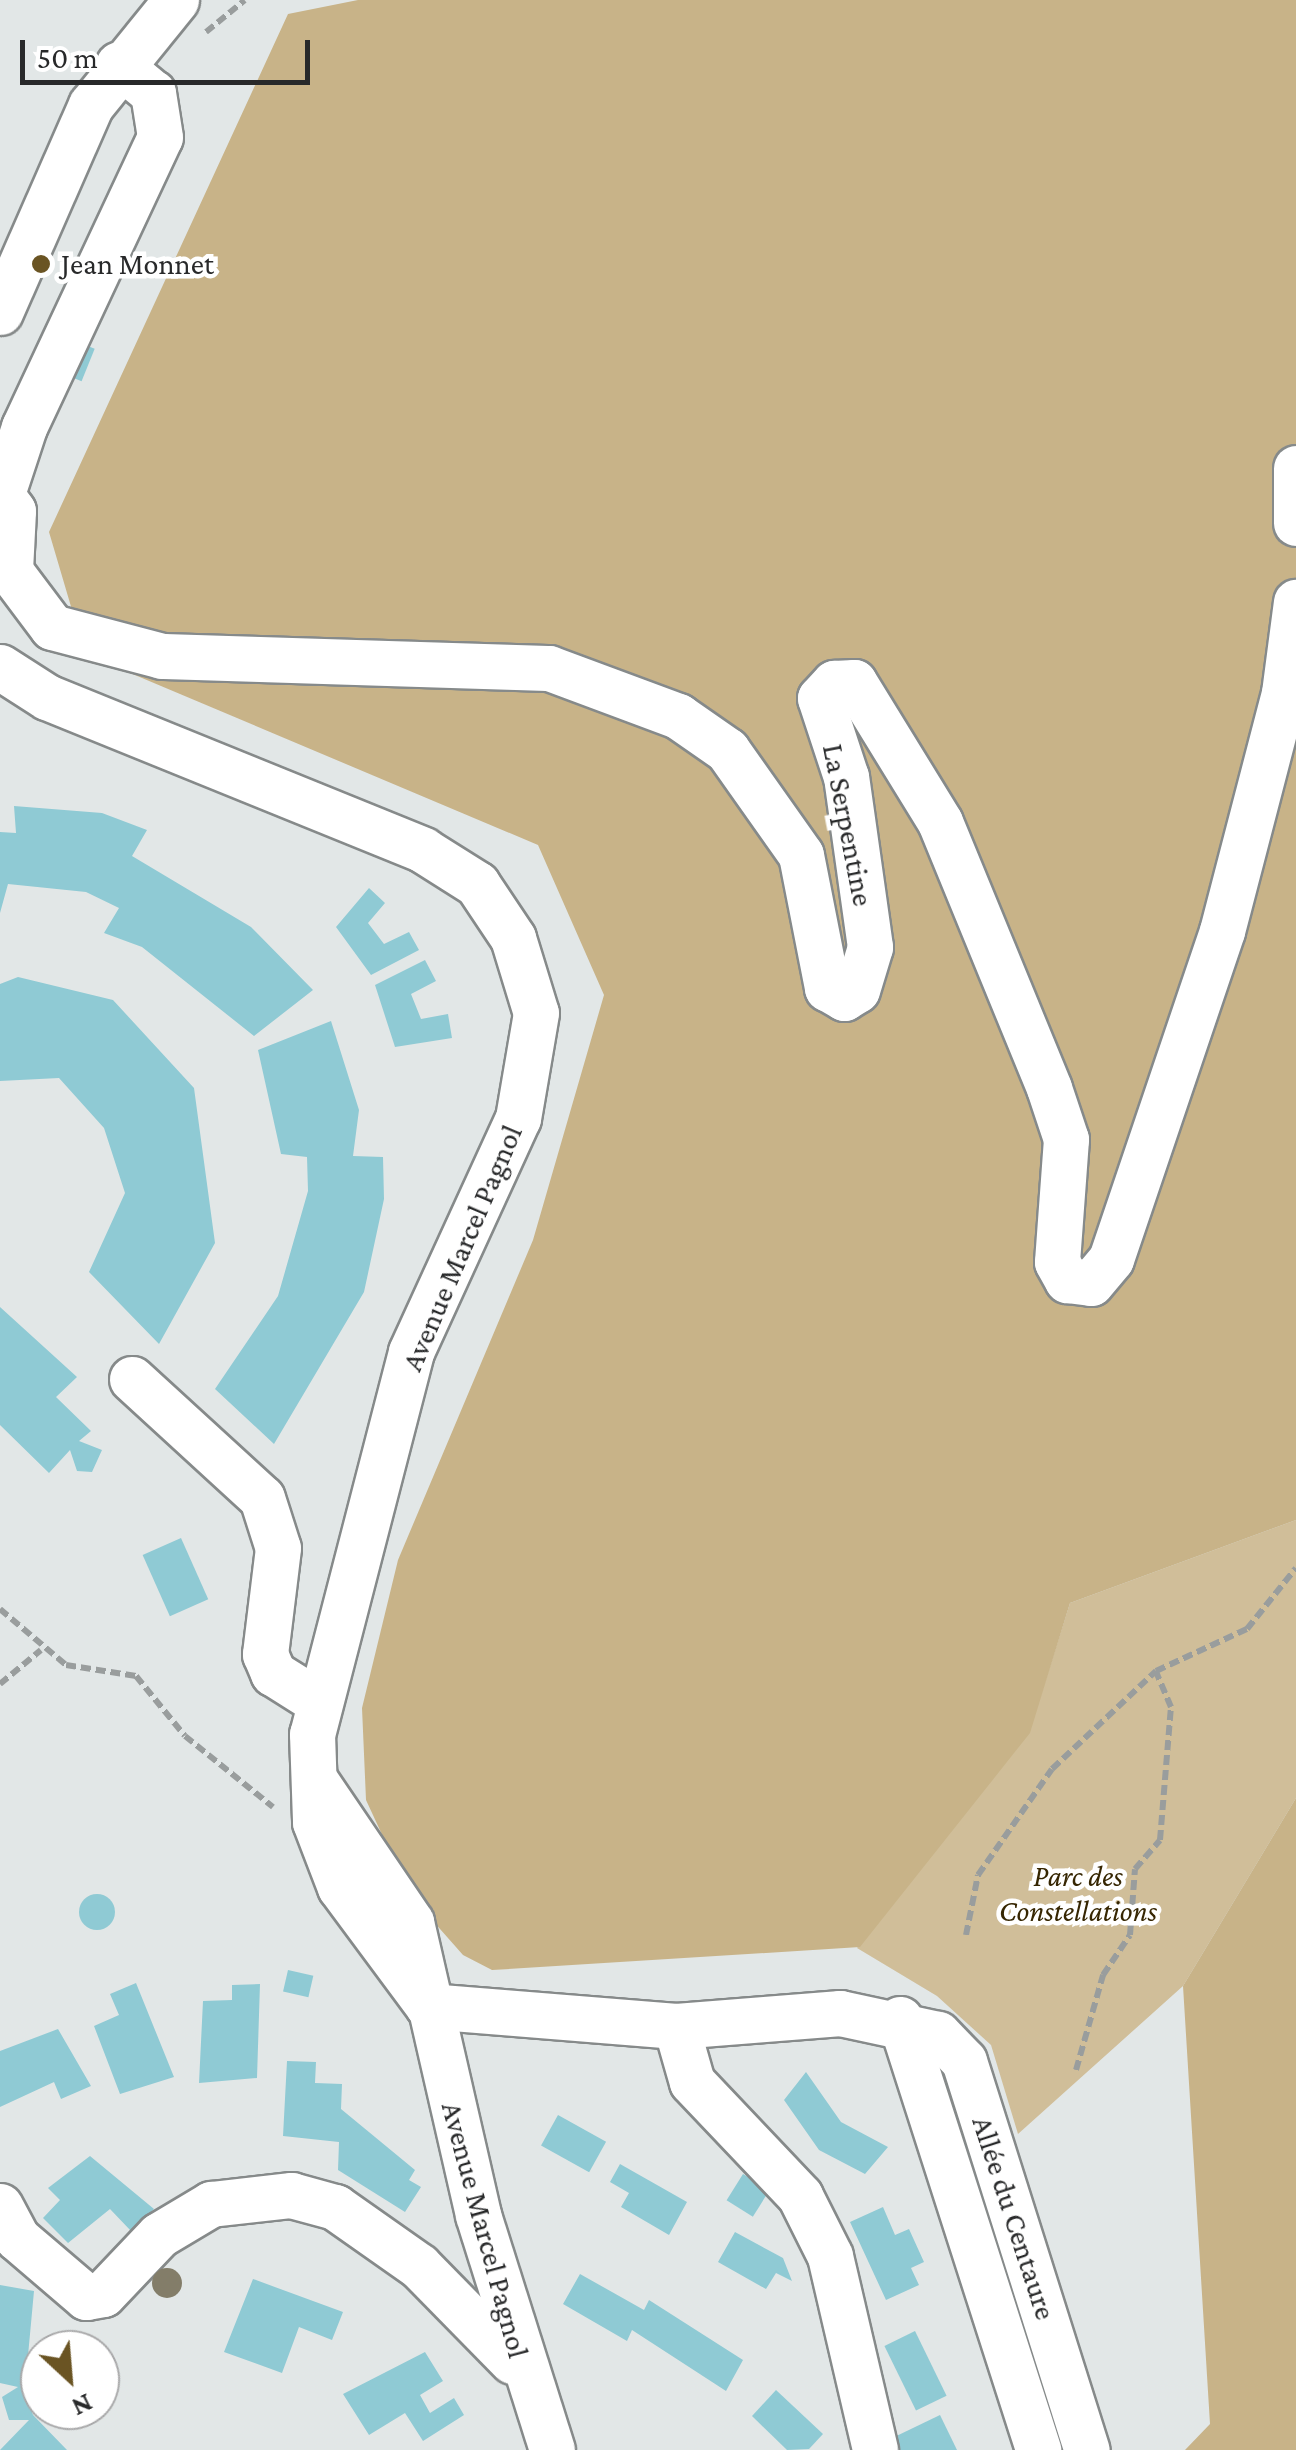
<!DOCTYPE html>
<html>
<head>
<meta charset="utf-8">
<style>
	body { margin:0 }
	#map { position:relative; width:1296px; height:2450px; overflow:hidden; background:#e2e7e7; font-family:"Crimson Pro",serif }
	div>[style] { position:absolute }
	.green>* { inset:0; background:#d0be99 }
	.forest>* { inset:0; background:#c8b388 }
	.building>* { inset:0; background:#8fcad4; transform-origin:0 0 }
	.round { border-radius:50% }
	.path>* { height:6px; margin-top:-3px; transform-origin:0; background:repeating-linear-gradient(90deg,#999d9d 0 10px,transparent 0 15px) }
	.roads { filter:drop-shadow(2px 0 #868a8a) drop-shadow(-2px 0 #868a8a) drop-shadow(0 2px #868a8a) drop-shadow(0 -2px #868a8a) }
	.minor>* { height:45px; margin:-22.5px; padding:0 22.5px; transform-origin:22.5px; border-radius:22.5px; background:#fff }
	.trees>* { width:30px; height:30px; margin:-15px; border-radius:50%; background:#837d69 }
	.dots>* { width:28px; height:28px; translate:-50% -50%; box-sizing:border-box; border:5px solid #fff; border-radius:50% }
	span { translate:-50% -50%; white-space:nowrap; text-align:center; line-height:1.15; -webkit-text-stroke:9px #fff; paint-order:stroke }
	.poi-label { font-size:30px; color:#28292a }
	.left { translate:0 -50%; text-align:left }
	.street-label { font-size:30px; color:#28292a }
	.park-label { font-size:30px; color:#362602; font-style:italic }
	.north { position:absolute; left:20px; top:2330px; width:100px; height:100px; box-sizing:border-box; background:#fff; border:2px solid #a9a9aa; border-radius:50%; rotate:154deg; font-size:28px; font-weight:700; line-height:40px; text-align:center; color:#28292a }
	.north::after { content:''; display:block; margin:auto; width:35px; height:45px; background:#6a5423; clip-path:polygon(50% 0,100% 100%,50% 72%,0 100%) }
	.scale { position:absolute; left:20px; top:40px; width:290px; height:45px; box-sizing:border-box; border:5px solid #28292a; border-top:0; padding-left:12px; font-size:30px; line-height:35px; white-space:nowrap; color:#28292a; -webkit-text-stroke:8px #fff; paint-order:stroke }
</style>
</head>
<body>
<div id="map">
	<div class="green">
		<div style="clip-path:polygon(1296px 1520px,1296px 1798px,1183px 1986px,1018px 2134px,991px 2045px,937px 1996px,857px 1948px,1029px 1733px,1070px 1603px)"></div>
	</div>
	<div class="forest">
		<div style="clip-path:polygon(358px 0,1296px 0,1296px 1520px,1070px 1603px,1030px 1733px,860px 1947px,492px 1970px,463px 1955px,410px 1895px,366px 1800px,362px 1708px,398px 1560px,533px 1240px,604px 995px,538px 845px,85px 654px,49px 532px,288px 14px)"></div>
		<div style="clip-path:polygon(1296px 1798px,1296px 2450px,1185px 2450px,1210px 2424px,1183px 1986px)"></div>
	</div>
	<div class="building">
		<div style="left:78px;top:342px;width:18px;height:35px;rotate:22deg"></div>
		<div style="clip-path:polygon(14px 806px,102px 813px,147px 830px,132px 856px,251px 927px,313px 990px,254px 1036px,142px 947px,104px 933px,119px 908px,86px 892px,8px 884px,0 913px,0 832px,16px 833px)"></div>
		<div style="clip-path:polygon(369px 888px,385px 903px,368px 923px,384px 944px,409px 932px,419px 950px,371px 975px,336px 927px)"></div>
		<div style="clip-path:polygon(425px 960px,436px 981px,411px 994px,421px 1019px,448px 1014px,452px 1038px,395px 1047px,375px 985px)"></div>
		<div style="clip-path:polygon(18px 977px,113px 1000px,194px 1088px,215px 1243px,159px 1344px,89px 1272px,125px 1193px,104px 1128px,59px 1078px,0 1081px,0 984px)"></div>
		<div style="clip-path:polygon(331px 1021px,359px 1110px,353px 1156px,383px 1157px,384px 1199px,364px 1292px,274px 1444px,215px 1389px,278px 1296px,308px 1191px,307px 1157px,281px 1154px,258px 1050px)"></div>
		<div style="clip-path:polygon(0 1307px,77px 1377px,56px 1397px,91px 1431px,79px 1441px,102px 1450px,92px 1472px,77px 1471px,70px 1450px,49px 1473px,0 1425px)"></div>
		<div style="left:181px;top:1538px;width:67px;height:42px;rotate:66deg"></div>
		<div class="round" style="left:79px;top:1894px;width:36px;height:36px"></div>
		<div style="left:288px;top:1970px;width:26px;height:22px;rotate:13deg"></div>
		<div style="clip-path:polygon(136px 1983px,174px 2077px,120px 2094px,94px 2026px,119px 2015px,110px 1994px)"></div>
		<div style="clip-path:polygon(260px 1984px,257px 2078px,199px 2083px,203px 2001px,232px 2000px,232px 1985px)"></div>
		<div style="clip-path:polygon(58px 2029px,91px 2086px,61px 2099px,54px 2082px,0 2107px,0 2051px)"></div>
		<div style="clip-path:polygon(287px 2061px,316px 2062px,315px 2083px,342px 2084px,341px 2109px,415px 2170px,409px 2180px,421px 2187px,405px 2212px,338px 2170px,339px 2142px,283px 2136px)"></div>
		<div style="clip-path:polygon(806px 2072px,841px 2122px,888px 2147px,865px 2174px,819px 2150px,784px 2100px)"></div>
		<div style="left:558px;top:2115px;width:55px;height:35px;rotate:29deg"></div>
		<div style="clip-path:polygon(90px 2156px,154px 2209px,131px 2231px,110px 2209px,68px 2243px,43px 2218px,60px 2200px,48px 2188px)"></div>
		<div style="clip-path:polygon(620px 2164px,687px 2202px,669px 2235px,621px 2207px,629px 2193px,610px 2182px)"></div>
		<div style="left:743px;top:2174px;width:31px;height:31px;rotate:32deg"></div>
		<div style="clip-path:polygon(883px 2207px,895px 2235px,909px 2229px,924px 2262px,911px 2268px,919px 2285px,886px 2300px,850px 2222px)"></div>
		<div style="clip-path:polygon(735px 2232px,783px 2258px,792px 2281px,776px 2273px,766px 2289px,718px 2262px)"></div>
		<div style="clip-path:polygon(580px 2274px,644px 2310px,649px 2300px,743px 2360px,726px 2391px,632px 2330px,627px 2341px,563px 2304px)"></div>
		<div style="clip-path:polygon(253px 2279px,343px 2312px,332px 2340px,299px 2327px,282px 2373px,224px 2352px)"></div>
		<div style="clip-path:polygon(0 2285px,34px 2291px,25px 2388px,33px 2415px,67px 2450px,0 2450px,29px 2420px,9px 2420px,2px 2397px,18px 2387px,0 2383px)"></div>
		<div style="left:915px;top:2331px;width:72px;height:34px;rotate:64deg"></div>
		<div style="clip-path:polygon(425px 2352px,443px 2381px,420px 2395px,430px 2413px,454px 2398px,464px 2415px,423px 2441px,405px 2413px,369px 2435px,343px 2394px)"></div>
		<div style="clip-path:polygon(776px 2390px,823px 2434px,809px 2449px,787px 2450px,752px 2416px)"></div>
		<div style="clip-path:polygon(940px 2415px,957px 2450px,889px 2450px,886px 2441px)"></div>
	</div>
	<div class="path">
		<div style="left:206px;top:32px;width:50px;rotate:-39.4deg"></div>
		<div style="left:0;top:1609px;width:87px;rotate:40.3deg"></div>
		<div style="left:66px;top:1665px;width:71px;rotate:8.9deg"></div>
		<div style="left:136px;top:1676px;width:77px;rotate:50.8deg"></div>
		<div style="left:185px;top:1736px;width:113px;rotate:38.9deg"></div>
		<div style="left:0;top:1684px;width:53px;rotate:-39.7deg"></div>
		<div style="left:966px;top:1935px;width:61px;rotate:-78.7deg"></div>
		<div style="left:978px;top:1875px;width:129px;rotate:-55.1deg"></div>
		<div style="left:1052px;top:1769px;width:143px;rotate:-43.3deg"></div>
		<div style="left:1156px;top:1671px;width:100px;rotate:-24.8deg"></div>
		<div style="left:1247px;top:1629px;width:78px;rotate:-51.2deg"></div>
		<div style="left:1076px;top:2070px;width:99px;rotate:-74.1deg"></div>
		<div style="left:1103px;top:1975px;width:48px;rotate:-56deg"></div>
		<div style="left:1130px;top:1935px;width:66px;rotate:-85.7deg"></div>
		<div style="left:1135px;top:1869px;width:38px;rotate:-49deg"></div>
		<div style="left:1160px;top:1840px;width:133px;rotate:-85.3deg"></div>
		<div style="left:1171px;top:1707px;width:39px;rotate:-113deg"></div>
	</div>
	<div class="roads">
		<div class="minor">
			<div style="left:0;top:312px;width:226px;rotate:-66.3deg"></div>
			<div style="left:91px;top:105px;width:135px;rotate:-51deg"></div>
			<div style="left:1296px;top:468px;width:55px;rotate:90deg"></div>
			<div style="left:0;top:493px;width:22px;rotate:54deg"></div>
			<div style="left:13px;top:511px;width:60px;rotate:92.9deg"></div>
			<div style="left:10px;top:571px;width:70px;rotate:53.1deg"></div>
			<div style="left:52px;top:627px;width:114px;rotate:14.8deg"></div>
			<div style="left:162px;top:656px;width:387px;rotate:1.8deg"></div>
			<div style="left:549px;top:668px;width:138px;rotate:20.4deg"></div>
			<div style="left:678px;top:716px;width:60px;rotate:34.8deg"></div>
			<div style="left:727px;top:750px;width:128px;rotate:54.8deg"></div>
			<div style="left:801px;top:855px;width:136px;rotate:78.9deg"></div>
			<div style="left:827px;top:988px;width:20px;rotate:30deg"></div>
			<div style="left:844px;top:998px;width:15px;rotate:-32deg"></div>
			<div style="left:857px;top:990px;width:45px;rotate:-73.2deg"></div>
			<div style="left:870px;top:947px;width:172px;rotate:-98deg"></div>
			<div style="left:846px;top:777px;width:83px;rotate:-108.2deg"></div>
			<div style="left:820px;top:698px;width:21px;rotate:-47deg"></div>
			<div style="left:834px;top:683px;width:20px;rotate:-3deg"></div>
			<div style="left:854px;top:682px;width:164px;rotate:58.4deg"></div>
			<div style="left:940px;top:822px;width:287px;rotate:67.7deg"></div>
			<div style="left:1049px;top:1088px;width:54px;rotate:71.6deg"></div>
			<div style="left:1066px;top:1139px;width:123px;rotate:94.2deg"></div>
			<div style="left:1057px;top:1262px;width:21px;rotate:61deg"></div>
			<div style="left:1067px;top:1280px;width:24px;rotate:7deg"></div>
			<div style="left:1091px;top:1283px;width:31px;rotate:-50deg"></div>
			<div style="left:1111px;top:1259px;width:346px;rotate:-71.3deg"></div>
			<div style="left:1222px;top:931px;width:246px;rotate:-75.4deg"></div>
			<div style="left:1284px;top:693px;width:92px;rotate:-82.5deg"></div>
			<div style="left:2px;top:494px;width:71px;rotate:-71.8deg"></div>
			<div style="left:24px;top:427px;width:320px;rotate:-64.9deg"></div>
			<div style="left:160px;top:137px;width:45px;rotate:-99deg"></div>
			<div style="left:153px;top:93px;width:45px;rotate:-140.4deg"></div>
			<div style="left:0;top:667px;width:56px;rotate:32.6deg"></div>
			<div style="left:47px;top:697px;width:406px;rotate:22.1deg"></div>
			<div style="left:423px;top:850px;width:64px;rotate:32.2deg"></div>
			<div style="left:477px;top:884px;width:65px;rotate:56.3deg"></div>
			<div style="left:513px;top:938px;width:78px;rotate:73deg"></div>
			<div style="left:536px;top:1013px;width:107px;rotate:99.7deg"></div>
			<div style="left:518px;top:1118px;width:257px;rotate:114.6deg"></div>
			<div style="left:411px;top:1352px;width:395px;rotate:104.5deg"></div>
			<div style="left:312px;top:1734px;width:88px;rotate:88deg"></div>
			<div style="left:315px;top:1822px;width:70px;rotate:69deg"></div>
			<div style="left:340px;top:1887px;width:148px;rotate:53.5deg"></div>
			<div style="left:132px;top:1379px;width:176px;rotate:42.5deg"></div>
			<div style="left:262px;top:1498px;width:52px;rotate:72.3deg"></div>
			<div style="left:278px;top:1548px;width:107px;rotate:97deg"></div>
			<div style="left:265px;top:1654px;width:21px;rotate:67deg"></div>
			<div style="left:273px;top:1673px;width:51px;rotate:32.1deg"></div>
			<div style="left:317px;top:1783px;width:168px;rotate:55.9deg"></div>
			<div style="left:411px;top:1922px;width:301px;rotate:77.1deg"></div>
			<div style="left:478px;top:2215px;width:246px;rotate:72.5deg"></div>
			<div style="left:428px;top:2006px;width:249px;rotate:4.6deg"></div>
			<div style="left:676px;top:2026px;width:165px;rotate:-4.5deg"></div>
			<div style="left:840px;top:2013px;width:100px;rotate:12.1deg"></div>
			<div style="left:938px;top:2034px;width:37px;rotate:46deg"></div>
			<div style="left:964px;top:2061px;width:408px;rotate:72.5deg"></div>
			<div style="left:900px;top:2019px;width:453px;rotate:72.2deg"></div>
			<div style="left:676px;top:2026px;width:58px;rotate:74.1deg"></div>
			<div style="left:692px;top:2082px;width:157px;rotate:46.5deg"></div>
			<div style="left:800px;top:2196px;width:67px;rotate:63.4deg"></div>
			<div style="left:830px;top:2256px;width:199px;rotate:76.9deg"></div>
			<div style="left:0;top:2206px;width:36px;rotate:62deg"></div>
			<div style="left:17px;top:2238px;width:91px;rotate:40.5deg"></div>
			<div style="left:86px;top:2297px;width:17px;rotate:-10deg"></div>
			<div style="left:103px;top:2294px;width:81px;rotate:-46.5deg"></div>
			<div style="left:159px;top:2235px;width:61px;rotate:-30.8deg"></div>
			<div style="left:211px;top:2204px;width:81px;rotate:-6.4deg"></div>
			<div style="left:291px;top:2195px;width:46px;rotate:15.3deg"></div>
			<div style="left:335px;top:2207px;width:103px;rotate:35.1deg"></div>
			<div style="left:419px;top:2266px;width:133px;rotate:45.6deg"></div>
		</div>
	</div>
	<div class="trees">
		<div style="left:167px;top:2283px"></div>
	</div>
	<div class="dots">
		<div style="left:41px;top:264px;background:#6a5423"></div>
	</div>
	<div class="poi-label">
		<span class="left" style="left:61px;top:264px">Jean Monnet</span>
	</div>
	<div class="street-label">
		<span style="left:848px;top:825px;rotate:79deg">La Serpentine</span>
		<span style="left:462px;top:1248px;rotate:-67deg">Avenue Marcel Pagnol</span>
		<span style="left:1014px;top:2218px;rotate:72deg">Allée du Centaure</span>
		<span style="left:485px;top:2230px;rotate:75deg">Avenue Marcel Pagnol</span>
	</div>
	<div class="park-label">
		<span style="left:1078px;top:1893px">Parc des<br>Constellations</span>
	</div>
	<div class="north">N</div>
	<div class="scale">50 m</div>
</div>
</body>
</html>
